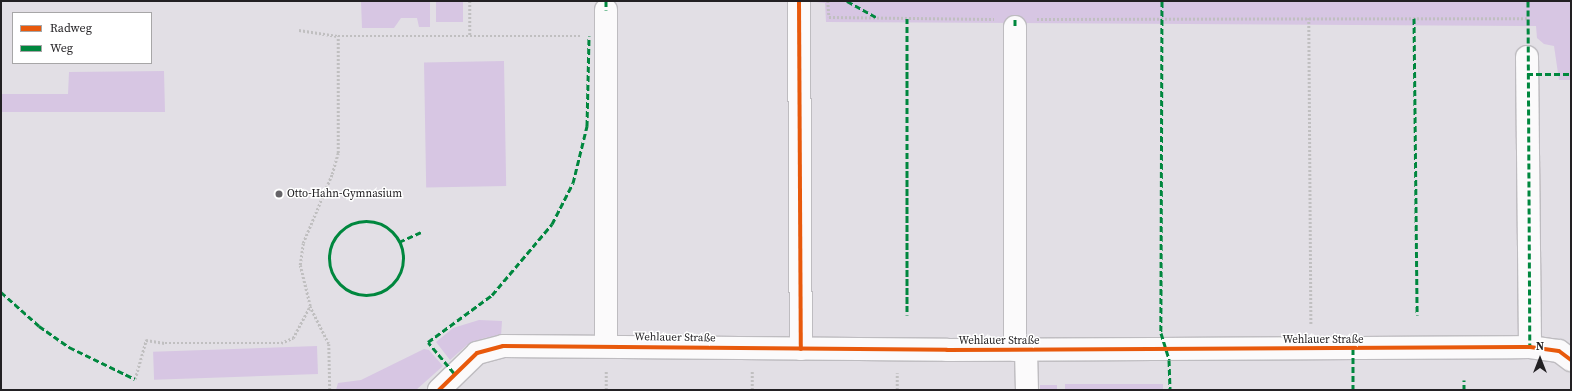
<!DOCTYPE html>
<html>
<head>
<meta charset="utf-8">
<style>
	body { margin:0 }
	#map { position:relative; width:1572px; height:391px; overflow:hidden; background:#e2dfe5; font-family:"Source Serif 4",serif }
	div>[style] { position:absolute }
	.green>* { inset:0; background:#d7c6e3; transform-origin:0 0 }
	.path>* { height:2.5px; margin-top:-1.25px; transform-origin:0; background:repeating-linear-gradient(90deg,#c0bfc0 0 2px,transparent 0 4px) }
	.roads { filter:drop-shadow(1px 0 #bebcc0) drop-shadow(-1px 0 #bebcc0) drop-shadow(0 1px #bebcc0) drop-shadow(0 -1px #bebcc0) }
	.minor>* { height:22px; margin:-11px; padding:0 11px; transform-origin:11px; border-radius:11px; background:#fbfafb }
	.quiet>* { height:3px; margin-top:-1.5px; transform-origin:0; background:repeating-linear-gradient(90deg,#00873e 0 6px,transparent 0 9px) }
	.quiet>.ring { margin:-1.5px; padding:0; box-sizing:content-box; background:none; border:3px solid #00873e; border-radius:50% }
	.cycleway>* { height:4px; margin:-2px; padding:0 2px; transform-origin:2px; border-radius:2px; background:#e8590c }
	.dots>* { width:11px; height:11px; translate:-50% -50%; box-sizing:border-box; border:2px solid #fff; border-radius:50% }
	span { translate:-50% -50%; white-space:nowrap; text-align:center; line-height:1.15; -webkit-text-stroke:3px #fff; paint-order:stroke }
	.poi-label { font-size:11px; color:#222023 }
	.left { translate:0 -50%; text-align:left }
	.street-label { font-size:11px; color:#222023 }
	.frame { position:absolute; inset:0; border:2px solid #222023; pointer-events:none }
	.legend { position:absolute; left:12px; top:12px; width:140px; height:52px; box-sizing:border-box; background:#fff; border:1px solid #a7a6a7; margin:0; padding:5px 7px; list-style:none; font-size:12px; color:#222023 }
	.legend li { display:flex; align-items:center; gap:8px; height:20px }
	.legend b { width:20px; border:1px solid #a7a6a7 }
	.north { position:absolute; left:1520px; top:339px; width:40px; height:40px; -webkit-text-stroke:3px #fff; paint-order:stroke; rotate:0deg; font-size:11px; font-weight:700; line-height:16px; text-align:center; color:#222023 }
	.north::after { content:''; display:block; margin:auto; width:14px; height:18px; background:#222023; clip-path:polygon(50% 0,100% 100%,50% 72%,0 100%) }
</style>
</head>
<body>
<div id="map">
	<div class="green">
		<div style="clip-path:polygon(361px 1px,430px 1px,430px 27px,419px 27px,417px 18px,401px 18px,394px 28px,362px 28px)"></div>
		<div style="left:436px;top:1px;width:27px;height:21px"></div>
		<div style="clip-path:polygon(807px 1px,1571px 1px,1571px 80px,1559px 80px,1554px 46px,1544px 44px,1537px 38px,1536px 26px,826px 22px,825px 3px)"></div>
		<div style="left:504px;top:61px;width:125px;height:80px;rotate:89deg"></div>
		<div style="clip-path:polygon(164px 71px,165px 112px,1px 112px,1px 94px,68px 94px,69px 72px)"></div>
		<div style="clip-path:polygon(479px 320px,502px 321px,501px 336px,484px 338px,467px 345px,450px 360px,436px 342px,453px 328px)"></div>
		<div style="left:317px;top:346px;width:28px;height:164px;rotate:88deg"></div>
		<div style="clip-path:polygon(424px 349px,429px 350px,443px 366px,416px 390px,336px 390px,338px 383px,361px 380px)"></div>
		<div style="left:1065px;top:384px;width:98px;height:6px"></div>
		<div style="left:1040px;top:385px;width:17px;height:5px"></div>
	</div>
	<div class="path">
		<div style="left:470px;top:1px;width:35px;rotate:90deg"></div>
		<div style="left:828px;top:1px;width:16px;rotate:86deg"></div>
		<div style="left:829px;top:17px;width:165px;rotate:0.7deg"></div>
		<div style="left:1309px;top:18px;width:306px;rotate:89.6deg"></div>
		<div style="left:1037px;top:19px;width:491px;rotate:-0.1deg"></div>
		<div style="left:299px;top:30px;width:39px;rotate:9deg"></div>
		<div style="left:338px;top:36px;width:244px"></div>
		<div style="left:310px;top:306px;width:42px;rotate:63.4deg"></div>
		<div style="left:329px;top:344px;width:46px;rotate:88.8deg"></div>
		<div style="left:135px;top:379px;width:41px;rotate:-74.2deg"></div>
		<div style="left:146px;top:340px;width:19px;rotate:9deg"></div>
		<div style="left:165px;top:343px;width:116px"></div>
		<div style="left:281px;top:343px;width:13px;rotate:-23deg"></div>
		<div style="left:293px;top:338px;width:36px;rotate:-62deg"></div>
		<div style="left:310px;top:306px;width:42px;rotate:-103.7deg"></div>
		<div style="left:300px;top:265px;width:22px;rotate:-82deg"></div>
		<div style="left:303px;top:243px;width:75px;rotate:-67.2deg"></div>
		<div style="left:332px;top:174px;width:22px;rotate:-74deg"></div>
		<div style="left:338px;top:153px;width:117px;rotate:-90deg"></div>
		<div style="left:606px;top:390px;width:20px;rotate:-90deg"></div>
		<div style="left:752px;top:390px;width:19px;rotate:-90deg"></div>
		<div style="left:897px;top:390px;width:17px;rotate:-90deg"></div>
	</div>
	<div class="roads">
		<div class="minor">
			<div style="left:799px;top:2px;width:347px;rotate:89.7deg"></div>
			<div style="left:1015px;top:27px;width:323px;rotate:90deg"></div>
			<div style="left:1527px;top:57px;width:290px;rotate:89.4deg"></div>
			<div style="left:606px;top:346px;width:336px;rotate:-90deg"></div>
			<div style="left:1026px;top:350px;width:40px;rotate:88.6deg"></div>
			<div style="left:439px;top:390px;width:53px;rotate:-44.2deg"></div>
			<div style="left:477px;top:353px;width:27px;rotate:-15deg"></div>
			<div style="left:503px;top:346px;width:444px;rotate:0.5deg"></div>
			<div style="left:947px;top:350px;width:583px;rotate:-0.29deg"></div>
			<div style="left:1530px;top:347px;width:29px;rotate:8deg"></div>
			<div style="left:1559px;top:351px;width:15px;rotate:37deg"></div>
		</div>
	</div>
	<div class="quiet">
		<div style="left:606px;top:1px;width:9px;rotate:90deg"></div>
		<div style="left:847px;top:1px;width:33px;rotate:29deg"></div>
		<div style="left:1162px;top:1px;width:332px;rotate:90.2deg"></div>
		<div style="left:1161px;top:333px;width:28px;rotate:73deg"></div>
		<div style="left:1169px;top:360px;width:30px;rotate:88deg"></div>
		<div style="left:1528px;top:1px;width:346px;rotate:89.7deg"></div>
		<div style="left:907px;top:18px;width:297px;rotate:90deg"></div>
		<div style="left:1414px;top:18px;width:297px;rotate:89.4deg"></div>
		<div style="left:1015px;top:19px;width:8px;rotate:90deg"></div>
		<div style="left:1527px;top:74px;width:44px"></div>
		<div class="ring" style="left:329px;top:221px;width:71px;height:71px"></div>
		<div style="left:399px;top:242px;width:24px;rotate:-24deg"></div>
		<div style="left:1px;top:292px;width:51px;rotate:41.8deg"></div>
		<div style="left:39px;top:326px;width:37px;rotate:35deg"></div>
		<div style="left:69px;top:347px;width:73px;rotate:25.9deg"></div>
		<div style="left:1353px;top:349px;width:41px;rotate:90deg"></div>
		<div style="left:454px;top:373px;width:40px;rotate:-130deg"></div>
		<div style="left:428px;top:342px;width:79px;rotate:-36.3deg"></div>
		<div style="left:492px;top:295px;width:93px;rotate:-49.8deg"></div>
		<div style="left:552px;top:224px;width:46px;rotate:-62.9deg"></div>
		<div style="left:573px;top:183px;width:59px;rotate:-76.2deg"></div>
		<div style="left:587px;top:126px;width:90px;rotate:-88.7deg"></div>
		<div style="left:1464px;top:390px;width:10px;rotate:-90deg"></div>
	</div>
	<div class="cycleway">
		<div style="left:799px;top:2px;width:347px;rotate:89.7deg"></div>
		<div style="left:439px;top:390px;width:53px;rotate:-44.2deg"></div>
		<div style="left:477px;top:353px;width:27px;rotate:-15deg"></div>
		<div style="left:503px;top:346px;width:444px;rotate:0.5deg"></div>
		<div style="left:947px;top:350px;width:583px;rotate:-0.29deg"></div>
		<div style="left:1530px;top:347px;width:29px;rotate:8deg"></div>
		<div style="left:1559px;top:351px;width:15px;rotate:37deg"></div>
	</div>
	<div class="dots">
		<div style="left:279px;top:194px;background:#656367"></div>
	</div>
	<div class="poi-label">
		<span class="left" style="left:287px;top:194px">Otto-Hahn-Gymnasium</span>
	</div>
	<div class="street-label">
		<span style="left:675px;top:338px;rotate:1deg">Wehlauer Straße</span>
		<span style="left:1323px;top:340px">Wehlauer Straße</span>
		<span style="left:999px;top:341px">Wehlauer Straße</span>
	</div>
	<div class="frame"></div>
	<ul class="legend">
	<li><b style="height:5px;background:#e8590c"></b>Radweg</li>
	<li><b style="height:5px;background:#00873e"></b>Weg</li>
	</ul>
	<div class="north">N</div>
</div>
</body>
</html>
